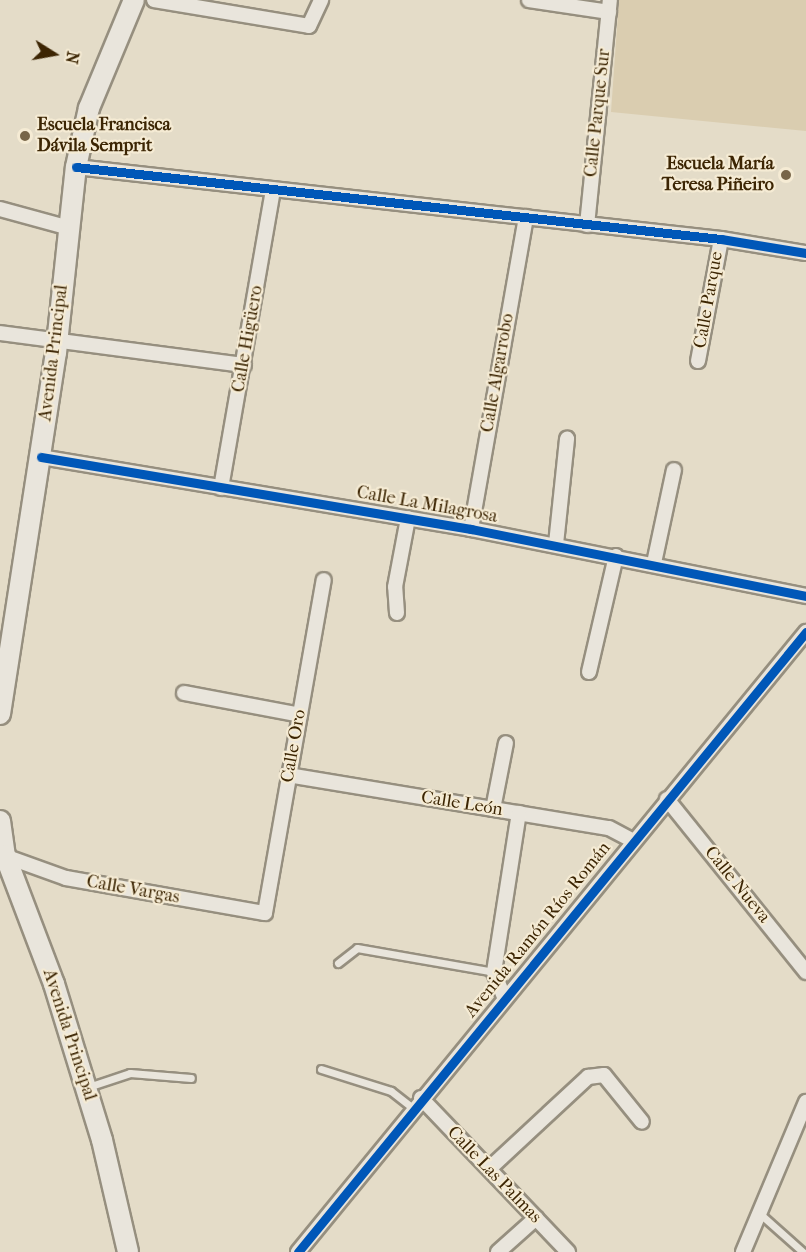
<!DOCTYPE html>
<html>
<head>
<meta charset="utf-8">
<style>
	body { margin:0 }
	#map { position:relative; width:806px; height:1252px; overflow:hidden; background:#e4dcc8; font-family:"IM FELL French Canon",serif }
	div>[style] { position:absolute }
	.green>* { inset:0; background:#dacdb0 }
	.roads { filter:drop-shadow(2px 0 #968f7f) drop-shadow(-2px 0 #968f7f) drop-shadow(0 2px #968f7f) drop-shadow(0 -2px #968f7f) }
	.lane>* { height:7px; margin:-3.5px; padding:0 3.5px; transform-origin:3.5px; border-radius:3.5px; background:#e9e5dc }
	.street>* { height:14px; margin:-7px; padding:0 7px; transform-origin:7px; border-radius:7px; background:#e9e5dc }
	.secondary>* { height:20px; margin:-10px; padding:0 10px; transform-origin:10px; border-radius:10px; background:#e9e5dc }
	.cycleway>* { height:9px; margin:-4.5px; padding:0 4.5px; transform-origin:4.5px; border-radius:4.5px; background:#0057b8 }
	.dots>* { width:16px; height:16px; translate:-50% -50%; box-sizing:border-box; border:3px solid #f5ebd4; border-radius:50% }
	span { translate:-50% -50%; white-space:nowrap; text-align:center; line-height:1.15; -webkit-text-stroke:4.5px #f5ebd4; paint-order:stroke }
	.street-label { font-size:18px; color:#3c2503 }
	.poi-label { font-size:18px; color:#3c2503; font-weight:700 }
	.left { translate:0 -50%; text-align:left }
	.right { translate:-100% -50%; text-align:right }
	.north { position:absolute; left:24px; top:24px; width:60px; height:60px; -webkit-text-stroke:4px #f5ebd4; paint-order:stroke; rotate:101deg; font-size:16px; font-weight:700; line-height:24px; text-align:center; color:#3c2503 }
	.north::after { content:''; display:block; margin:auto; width:21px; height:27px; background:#3c2503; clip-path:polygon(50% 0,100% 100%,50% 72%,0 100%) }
</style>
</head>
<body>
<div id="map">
	<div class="green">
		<div style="clip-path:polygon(619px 0,806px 0,806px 131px,611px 112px)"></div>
	</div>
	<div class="roads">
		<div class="lane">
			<div style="left:338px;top:963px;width:24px;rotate:-38deg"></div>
			<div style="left:357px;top:948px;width:139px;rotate:9.9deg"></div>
			<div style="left:321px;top:1069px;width:73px;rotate:17.4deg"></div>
			<div style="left:391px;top:1091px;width:28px;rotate:38deg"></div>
			<div style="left:88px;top:1087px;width:44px;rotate:-18.4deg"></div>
			<div style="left:130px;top:1073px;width:61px;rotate:4.7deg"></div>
			<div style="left:759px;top:1213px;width:59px;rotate:41.6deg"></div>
		</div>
		<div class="street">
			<div style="left:154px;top:0;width:157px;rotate:9.5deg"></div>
			<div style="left:309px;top:26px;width:29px;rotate:-65deg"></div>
			<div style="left:529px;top:0;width:81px;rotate:8.5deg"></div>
			<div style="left:76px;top:167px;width:649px;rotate:6.37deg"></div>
			<div style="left:721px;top:239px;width:86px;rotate:9.4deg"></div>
			<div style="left:0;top:209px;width:73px;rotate:15.2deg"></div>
			<div style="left:587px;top:225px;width:226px;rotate:-84.2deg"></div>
			<div style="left:0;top:333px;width:246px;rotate:7.5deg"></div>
			<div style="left:698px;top:361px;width:124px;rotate:-79.3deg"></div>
			<div style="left:41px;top:457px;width:436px;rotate:9.5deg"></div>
			<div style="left:471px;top:529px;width:342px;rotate:11.3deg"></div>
			<div style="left:221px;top:488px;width:303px;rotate:-80.1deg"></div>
			<div style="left:471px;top:529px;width:317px;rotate:-80deg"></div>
			<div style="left:556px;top:544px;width:106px;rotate:-84deg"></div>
			<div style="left:654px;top:563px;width:95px;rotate:-77.9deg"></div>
			<div style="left:397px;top:613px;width:26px;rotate:-94deg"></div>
			<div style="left:395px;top:587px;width:70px;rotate:-79.3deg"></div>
			<div style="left:589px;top:672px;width:119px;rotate:-76.9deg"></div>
			<div style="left:184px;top:693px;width:118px;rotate:10.7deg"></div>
			<div style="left:288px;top:775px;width:325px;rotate:9.4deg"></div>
			<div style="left:609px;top:828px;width:27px;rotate:28deg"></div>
			<div style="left:667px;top:799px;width:222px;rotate:51.2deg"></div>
			<div style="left:493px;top:809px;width:67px;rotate:-78.9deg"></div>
			<div style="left:2px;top:855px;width:68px;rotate:19.8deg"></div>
			<div style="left:66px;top:878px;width:202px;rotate:10deg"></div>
			<div style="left:265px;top:913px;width:338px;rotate:-80deg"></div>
			<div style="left:504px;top:997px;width:27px;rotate:-112deg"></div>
			<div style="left:494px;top:972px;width:161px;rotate:-81.1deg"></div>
			<div style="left:421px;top:1098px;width:213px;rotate:46.3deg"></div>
			<div style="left:490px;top:1168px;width:134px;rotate:-42.9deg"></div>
			<div style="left:588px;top:1077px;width:16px;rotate:-7deg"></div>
			<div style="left:604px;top:1075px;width:60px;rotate:51deg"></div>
			<div style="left:298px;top:1252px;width:802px;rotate:-50.67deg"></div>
			<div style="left:498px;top:1252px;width:51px;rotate:-41.8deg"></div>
			<div style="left:743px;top:1252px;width:163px;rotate:-67.2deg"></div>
		</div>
		<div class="secondary">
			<div style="left:0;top:714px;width:365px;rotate:-81.2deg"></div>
			<div style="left:56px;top:353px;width:187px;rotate:-83.9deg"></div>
			<div style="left:76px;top:167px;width:60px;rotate:-77.6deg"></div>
			<div style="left:89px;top:108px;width:117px;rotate:-67.4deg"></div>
			<div style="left:0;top:821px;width:34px;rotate:82deg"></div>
			<div style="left:5px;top:855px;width:138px;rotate:69.2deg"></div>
			<div style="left:54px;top:984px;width:163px;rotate:72.9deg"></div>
			<div style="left:102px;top:1140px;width:115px;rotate:76.9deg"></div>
		</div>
	</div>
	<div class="cycleway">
		<div style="left:76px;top:167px;width:649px;rotate:6.37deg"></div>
		<div style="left:721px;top:239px;width:86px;rotate:9.4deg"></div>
		<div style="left:41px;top:457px;width:436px;rotate:9.5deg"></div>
		<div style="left:471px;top:529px;width:342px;rotate:11.3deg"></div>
		<div style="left:298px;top:1252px;width:802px;rotate:-50.67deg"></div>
	</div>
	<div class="dots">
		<div style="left:25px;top:136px;background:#776548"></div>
		<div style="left:786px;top:175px;background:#776548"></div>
	</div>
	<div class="street-label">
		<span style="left:598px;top:113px;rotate:-84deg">Calle Parque Sur</span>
		<span style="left:709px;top:300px;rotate:-80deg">Calle Parque</span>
		<span style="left:248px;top:339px;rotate:-80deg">Calle Higüero</span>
		<span style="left:54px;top:353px;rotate:-83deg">Avenida Principal</span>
		<span style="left:498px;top:373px;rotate:-80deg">Calle Algarrobo</span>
		<span style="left:427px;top:505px;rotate:10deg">Calle La Milagrosa</span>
		<span style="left:294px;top:746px;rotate:-80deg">Calle Oro</span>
		<span style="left:462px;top:804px;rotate:9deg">Calle León</span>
		<span style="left:737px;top:885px;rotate:51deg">Calle Nueva</span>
		<span style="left:133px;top:890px;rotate:10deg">Calle Vargas</span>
		<span style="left:538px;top:930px;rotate:-51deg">Avenida Ramón Ríos Román</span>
		<span style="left:69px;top:1035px;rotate:72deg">Avenida Principal</span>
		<span style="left:494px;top:1175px;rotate:46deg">Calle Las Palmas</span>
	</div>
	<div class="poi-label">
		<span class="left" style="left:37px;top:136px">Escuela Francisca<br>Dávila Semprit</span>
		<span class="right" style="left:774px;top:175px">Escuela María<br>Teresa Piñeiro</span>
	</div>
	<div class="north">N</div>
</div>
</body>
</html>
